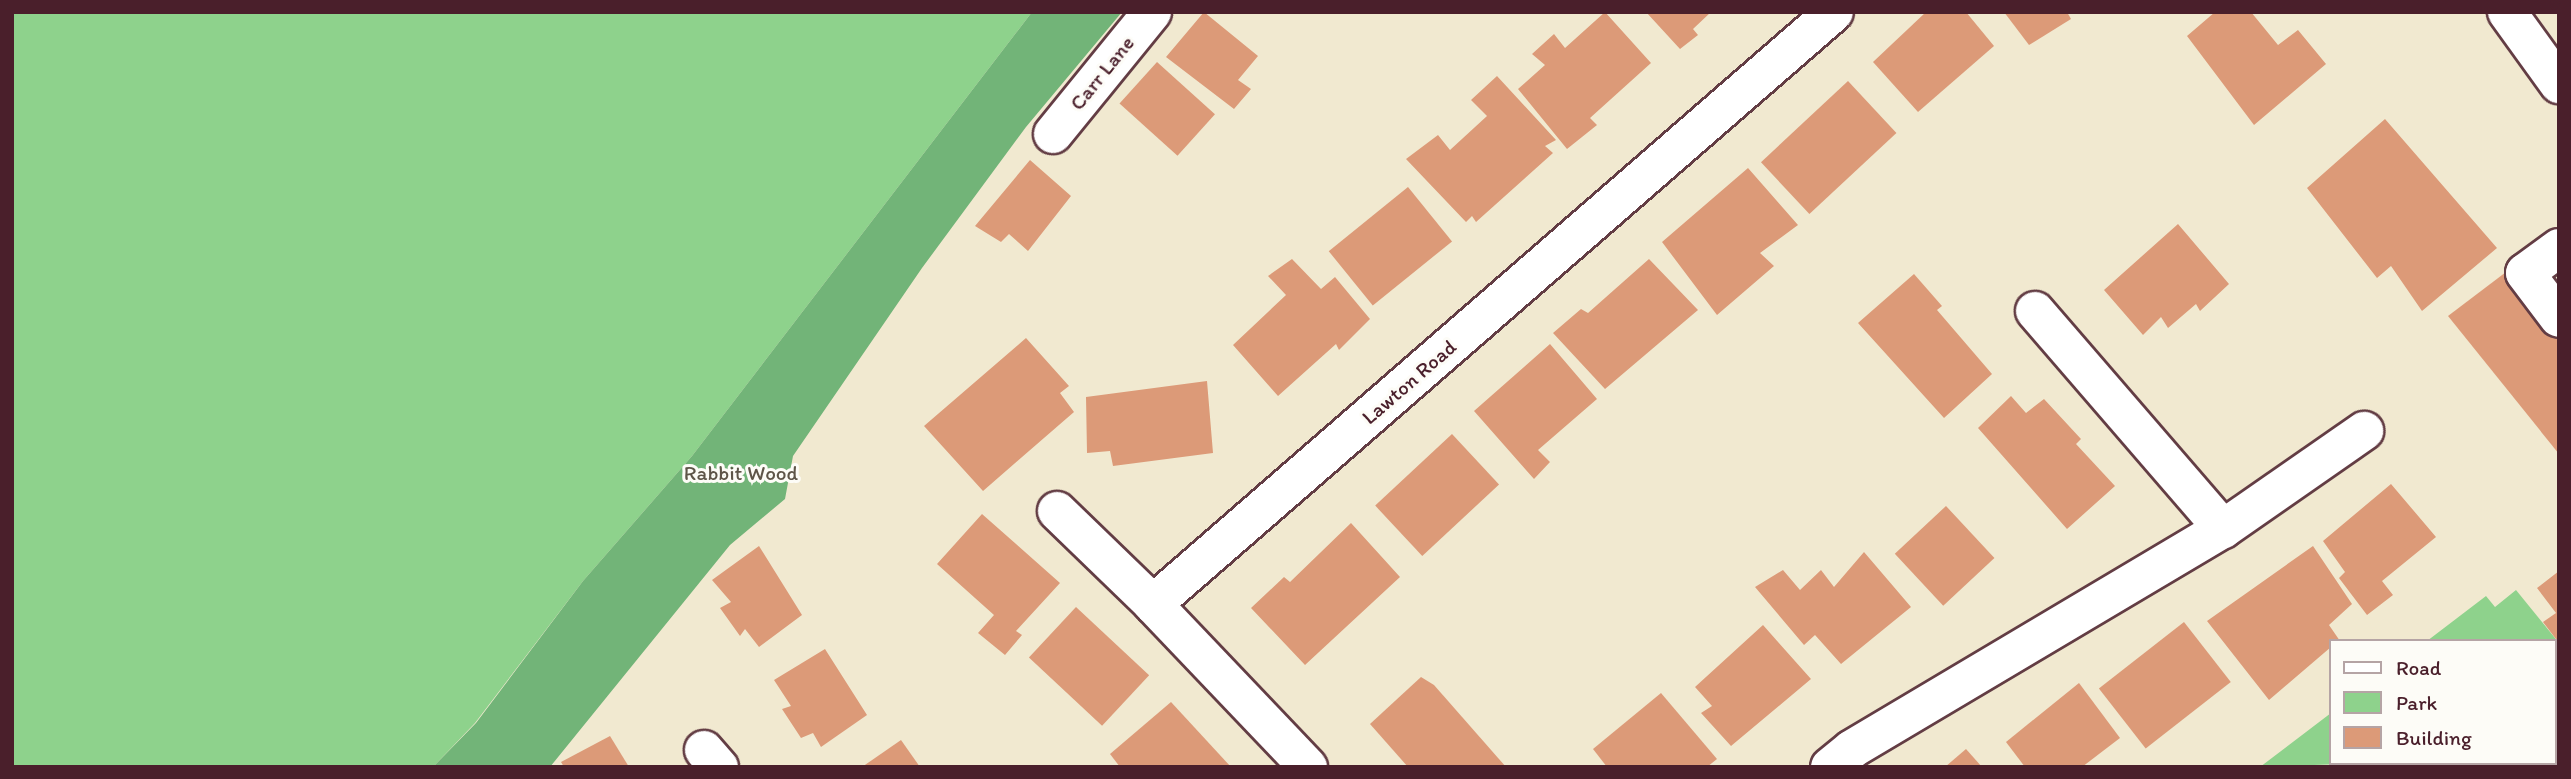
<!DOCTYPE html>
<html>
<head>
<meta charset="utf-8">
<style>
	body { margin:0 }
	#map { position:relative; width:2571px; height:779px; overflow:hidden; background:#f1e9d0; font-family:Itim,sans-serif }
	div>[style] { position:absolute }
	.green>* { inset:0; background:#8ed28c }
	.forest>* { inset:0; background:#72b478 }
	.building>* { inset:0; background:#dc9a78; transform-origin:0 0 }
	.roads { filter:drop-shadow(2px 0 #633d44) drop-shadow(-2px 0 #633d44) drop-shadow(0 2px #633d44) drop-shadow(0 -2px #633d44) }
	.minor>* { height:38px; margin:-19px; padding:0 19px; transform-origin:19px; border-radius:19px; background:#fff }
	.primary>* { height:38px; margin:-19px; padding:0 19px; transform-origin:19px; border-radius:19px; background:#fff }
	span { translate:-50% -50%; white-space:nowrap; text-align:center; line-height:1.15; -webkit-text-stroke:6px #fdfcf7; paint-order:stroke }
	.street-label { font-size:21px; color:#4a1f2b }
	.park-label { font-size:21px; color:#5e5548 }
	.frame { position:absolute; inset:0; border:14px solid #4a1f2b; pointer-events:none }
	.legend { position:absolute; left:2329px; top:639px; width:228px; height:126px; box-sizing:border-box; background:#fdfcf7; border:2px solid #b5a4a5; margin:0; padding:9px 12px; list-style:none; font-size:21px; color:#4a1f2b }
	.legend li { display:flex; align-items:center; gap:14px; height:35px }
	.legend b { width:35px; border:2px solid #b5a4a5 }
</style>
</head>
<body>
<div id="map">
	<div class="green">
		<div style="clip-path:polygon(12px 12px,1032px 12px,692px 456px,583px 581px,475px 723px,433px 767px,12px 767px)"></div>
		<div style="clip-path:polygon(2516px 590px,2559px 643px,2555px 669px,2555px 641px,2427px 641px,2486px 596px,2495px 607px)"></div>
		<div style="clip-path:polygon(2555px 702px,2559px 765px,2487px 767px,2555px 763px)"></div>
		<div style="clip-path:polygon(2331px 713px,2331px 763px,2371px 763px,2260px 767px)"></div>
	</div>
	<div class="forest">
		<div style="clip-path:polygon(1032px 12px,1122px 12px,1026px 127px,922px 268px,793px 456px,785px 499px,730px 545px,550px 767px,433px 767px,476px 723px,583px 581px,692px 456px)"></div>
	</div>
	<div class="building">
		<div style="clip-path:polygon(1204px 12px,1258px 56px,1238px 80px,1251px 89px,1234px 109px,1166px 57px)"></div>
		<div style="clip-path:polygon(1605px 12px,1651px 63px,1590px 118px,1597px 125px,1567px 149px,1518px 89px,1545px 65px,1532px 54px,1554px 34px,1565px 48px)"></div>
		<div style="clip-path:polygon(1646px 12px,1711px 12px,1693px 29px,1698px 35px,1680px 49px)"></div>
		<div style="clip-path:polygon(1926px 12px,1966px 12px,1994px 46px,1918px 112px,1873px 62px)"></div>
		<div style="clip-path:polygon(2004px 12px,2067px 12px,2071px 19px,2029px 45px)"></div>
		<div style="clip-path:polygon(2215px 12px,2251px 12px,2278px 45px,2298px 30px,2326px 64px,2254px 125px,2187px 36px)"></div>
		<div style="left:1157px;top:62px;width:78px;height:56px;rotate:42deg"></div>
		<div style="clip-path:polygon(1497px 76px,1556px 140px,1545px 146px,1553px 153px,1476px 222px,1472px 216px,1466px 222px,1406px 159px,1438px 135px,1450px 150px,1487px 116px,1471px 100px)"></div>
		<div style="left:1848px;top:81px;width:71px;height:119px;rotate:47deg"></div>
		<div style="clip-path:polygon(2385px 119px,2497px 248px,2422px 311px,2391px 266px,2377px 278px,2307px 188px)"></div>
		<div style="clip-path:polygon(1030px 160px,1071px 196px,1028px 251px,1009px 234px,1001px 242px,975px 226px)"></div>
		<div style="clip-path:polygon(1748px 168px,1798px 225px,1760px 253px,1774px 266px,1717px 315px,1662px 242px)"></div>
		<div style="left:1408px;top:187px;width:70px;height:102px;rotate:51deg"></div>
		<div style="clip-path:polygon(2178px 224px,2229px 284px,2200px 311px,2196px 304px,2168px 328px,2161px 317px,2143px 335px,2104px 290px)"></div>
		<div style="clip-path:polygon(1292px 259px,1321px 289px,1335px 277px,1370px 319px,1339px 350px,1336px 344px,1278px 396px,1233px 345px,1286px 295px,1268px 276px)"></div>
		<div style="clip-path:polygon(1649px 259px,1698px 310px,1605px 389px,1553px 333px,1581px 309px,1588px 313px)"></div>
		<div style="clip-path:polygon(2510px 269px,2559px 329px,2559px 454px,2448px 316px)"></div>
		<div style="clip-path:polygon(1914px 274px,1942px 306px,1937px 310px,1992px 374px,1944px 418px,1858px 323px)"></div>
		<div style="clip-path:polygon(1026px 338px,1069px 386px,1060px 393px,1074px 412px,983px 491px,924px 426px)"></div>
		<div style="clip-path:polygon(1550px 344px,1597px 399px,1538px 450px,1550px 462px,1534px 479px,1474px 411px)"></div>
		<div style="clip-path:polygon(1207px 381px,1213px 453px,1113px 466px,1110px 451px,1087px 453px,1086px 397px)"></div>
		<div style="clip-path:polygon(2011px 396px,2026px 413px,2044px 399px,2081px 439px,2076px 444px,2115px 486px,2067px 529px,1978px 428px)"></div>
		<div style="left:1452px;top:434px;width:69px;height:105px;rotate:47deg"></div>
		<div style="clip-path:polygon(2391px 484px,2436px 537px,2382px 581px,2393px 595px,2367px 615px,2339px 578px,2345px 572px,2323px 541px)"></div>
		<div style="left:1946px;top:506px;width:71px;height:70px;rotate:47deg"></div>
		<div style="clip-path:polygon(982px 514px,1060px 583px,1016px 631px,1022px 635px,1005px 655px,978px 633px,994px 615px,937px 564px)"></div>
		<div style="clip-path:polygon(1351px 523px,1400px 577px,1305px 665px,1251px 608px,1284px 577px,1290px 582px)"></div>
		<div style="clip-path:polygon(759px 546px,802px 615px,759px 647px,745px 629px,740px 636px,720px 608px,731px 602px,712px 580px)"></div>
		<div style="clip-path:polygon(2313px 546px,2352px 604px,2329px 625px,2340px 641px,2331px 641px,2331px 647px,2269px 700px,2207px 621px)"></div>
		<div style="clip-path:polygon(1864px 552px,1911px 607px,1841px 664px,1815px 635px,1804px 645px,1755px 587px,1783px 570px,1800px 590px,1821px 570px,1834px 587px)"></div>
		<div style="clip-path:polygon(2559px 571px,2559px 643px,2543px 622px,2556px 613px,2537px 588px)"></div>
		<div style="left:1076px;top:607px;width:100px;height:69px;rotate:43deg"></div>
		<div style="left:2184px;top:622px;width:76px;height:108px;rotate:52deg"></div>
		<div style="clip-path:polygon(1763px 625px,1811px 679px,1731px 746px,1701px 713px,1712px 706px,1695px 687px)"></div>
		<div style="clip-path:polygon(825px 649px,867px 715px,821px 747px,813px 733px,801px 738px,782px 709px,791px 706px,774px 680px)"></div>
		<div style="clip-path:polygon(2559px 666px,2559px 707px,2555px 702px)"></div>
		<div style="clip-path:polygon(1421px 677px,1434px 685px,1506px 767px,1408px 767px,1370px 724px)"></div>
		<div style="clip-path:polygon(2079px 683px,2120px 738px,2082px 767px,2025px 767px,2006px 742px)"></div>
		<div style="clip-path:polygon(1661px 693px,1717px 759px,1707px 767px,1607px 767px,1593px 749px)"></div>
		<div style="clip-path:polygon(1171px 702px,1231px 767px,1120px 767px,1110px 754px)"></div>
		<div style="clip-path:polygon(610px 736px,629px 767px,564px 767px,561px 762px)"></div>
		<div style="clip-path:polygon(901px 740px,920px 767px,862px 767px)"></div>
		<div style="clip-path:polygon(1966px 749px,1982px 767px,1945px 767px)"></div>
		<div style="clip-path:polygon(2431px 763px,2490px 763px,2486px 767px)"></div>
	</div>
	<div class="roads">
		<div class="minor">
			<div style="left:1053px;top:134px;width:157px;rotate:-50.9deg"></div>
			<div style="left:2559px;top:248px;width:42px;rotate:143.7deg"></div>
			<div style="left:2525px;top:273px;width:56px;rotate:52.9deg"></div>
			<div style="left:2035px;top:311px;width:288px;rotate:49.2deg"></div>
			<div style="left:1057px;top:511px;width:134px;rotate:44.1deg"></div>
			<div style="left:704px;top:750px;width:23px;rotate:49deg"></div>
			<div style="left:1308px;top:767px;width:225px;rotate:-133.6deg"></div>
			<div style="left:1153px;top:604px;width:902px;rotate:-41deg"></div>
			<div style="left:1830px;top:767px;width:28px;rotate:-39deg"></div>
			<div style="left:1852px;top:749px;width:431px;rotate:-30.7deg"></div>
			<div style="left:2223px;top:529px;width:172px;rotate:-34.8deg"></div>
		</div>
		<div class="primary">
			<div style="left:2507px;top:12px;width:89px;rotate:54.2deg"></div>
		</div>
	</div>
	<div class="street-label">
		<span style="left:1102px;top:73px;rotate:-51deg">Carr Lane</span>
		<span style="left:1409px;top:382px;rotate:-41deg">Lawton Road</span>
	</div>
	<div class="park-label">
		<span style="left:741px;top:473px">Rabbit Wood</span>
	</div>
	<div class="frame"></div>
	<ul class="legend">
	<li><b style="height:9px;background:#fff"></b>Road</li>
	<li><b style="height:19px;background:#8ed28c"></b>Park</li>
	<li><b style="height:19px;background:#dc9a78"></b>Building</li>
	</ul>
</div>
</body>
</html>
